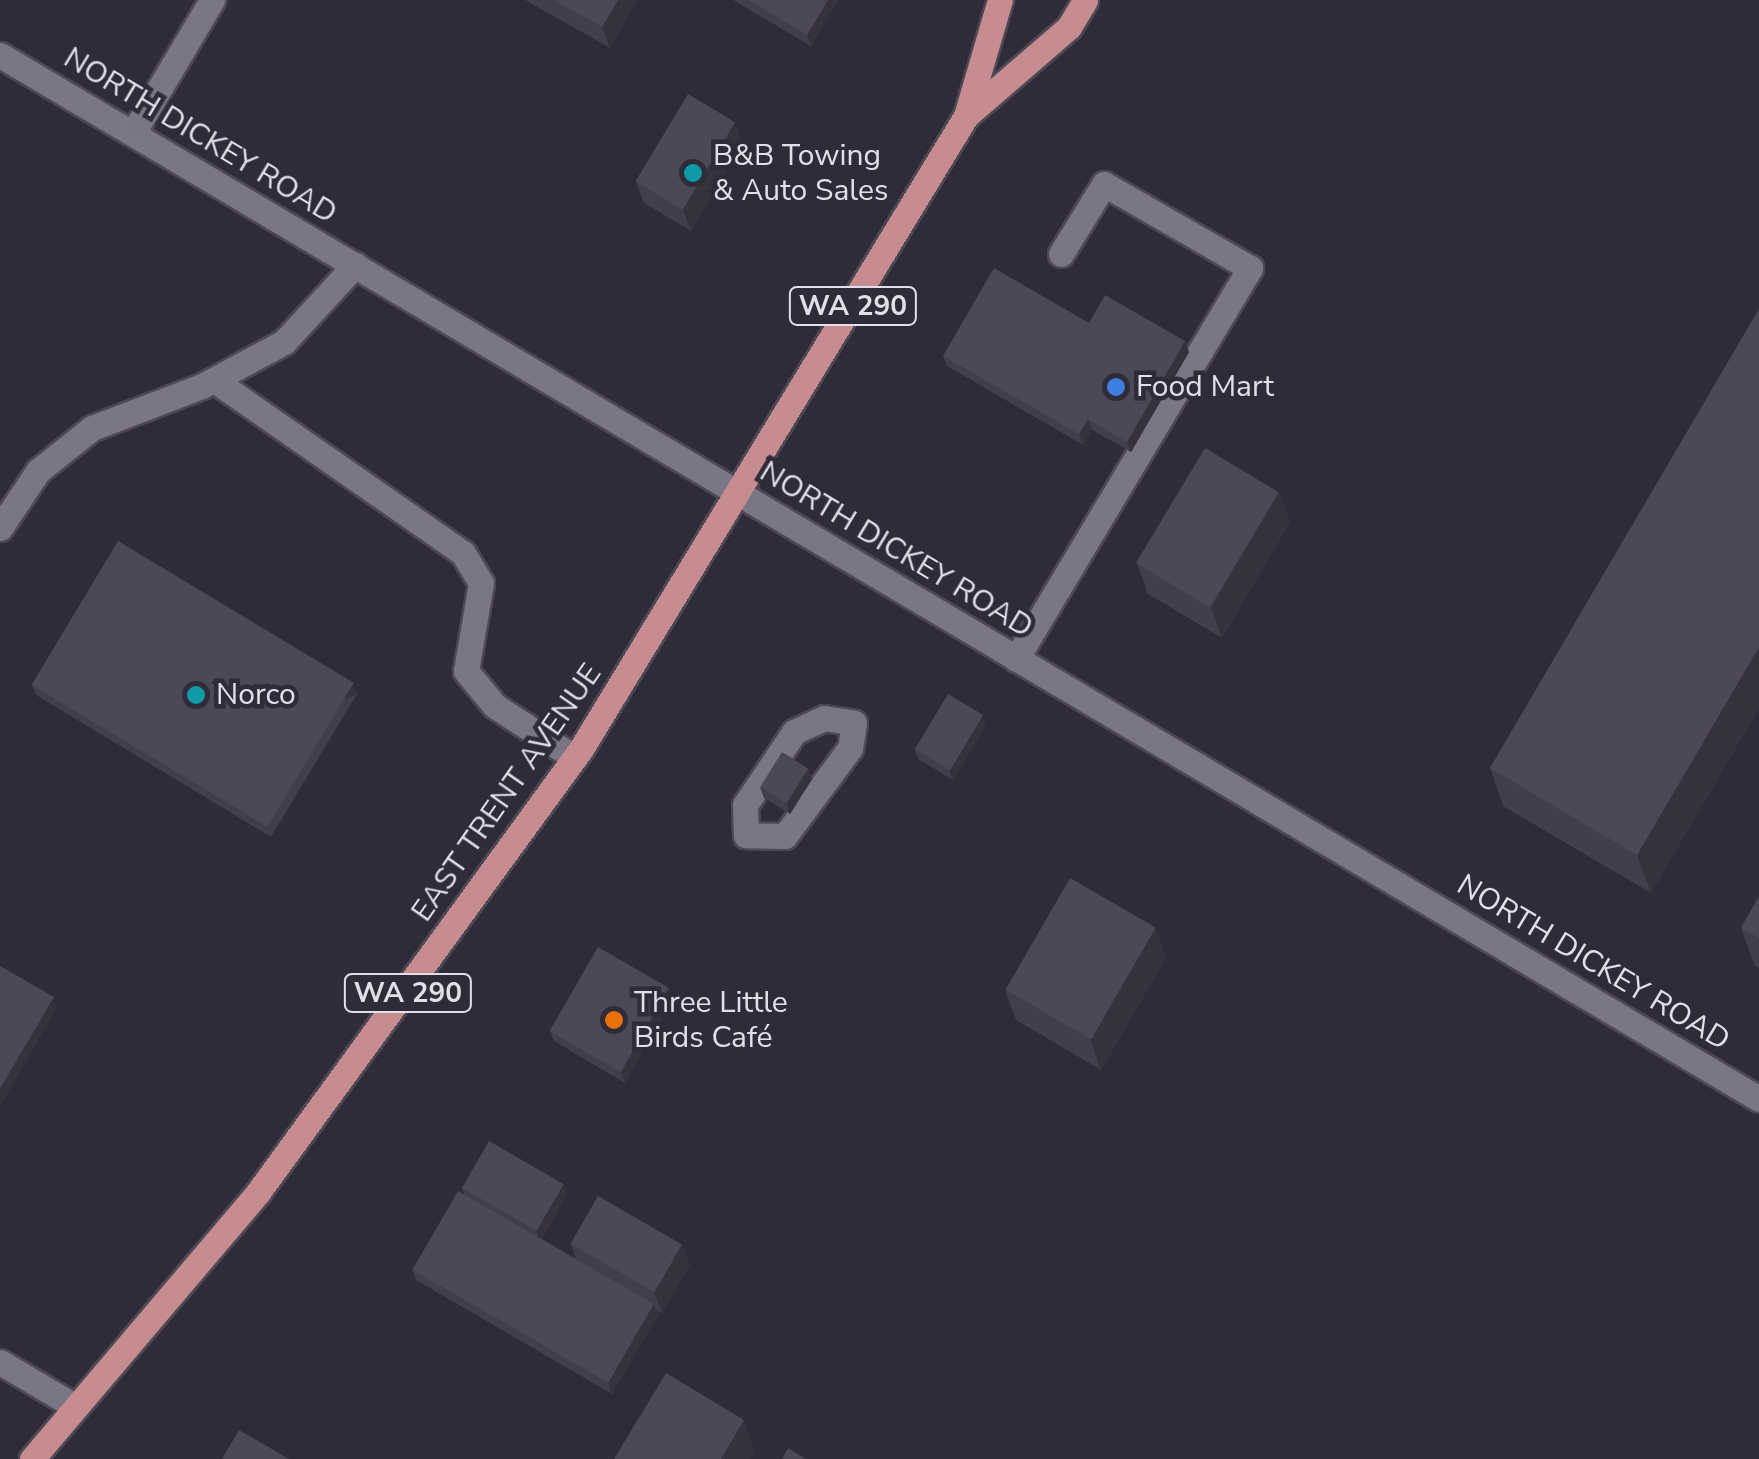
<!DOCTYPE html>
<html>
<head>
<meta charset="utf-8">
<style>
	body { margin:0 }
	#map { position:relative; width:1759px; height:1459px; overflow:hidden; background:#2f2b39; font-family:"Nunito Sans",sans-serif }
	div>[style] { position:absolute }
	.roads { filter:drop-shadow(2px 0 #4d4954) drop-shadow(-2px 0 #4d4954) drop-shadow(0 2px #4d4954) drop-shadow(0 -2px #4d4954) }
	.minor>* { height:25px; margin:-12.5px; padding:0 12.5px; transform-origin:12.5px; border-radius:12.5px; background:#7a7686 }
	.major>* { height:25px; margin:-12.5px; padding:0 12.5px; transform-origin:12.5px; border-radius:12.5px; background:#c68c8f }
	.wall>* { inset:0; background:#423e4b }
	.shaded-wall>* { inset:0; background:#36323d; transform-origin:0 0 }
	.building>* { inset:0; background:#4d4857; transform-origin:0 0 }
	.dots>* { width:28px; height:28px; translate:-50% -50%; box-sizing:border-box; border:5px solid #2f2b39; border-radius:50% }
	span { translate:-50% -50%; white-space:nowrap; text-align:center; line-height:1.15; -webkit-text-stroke:9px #2f2b39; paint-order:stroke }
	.shield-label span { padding:2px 8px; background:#2f2b39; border:2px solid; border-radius:8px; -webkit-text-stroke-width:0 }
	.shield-label { font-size:28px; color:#e2dfe9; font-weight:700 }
	.street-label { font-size:30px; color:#e2dfe9 }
	.poi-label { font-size:30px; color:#e2dfe9 }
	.left { translate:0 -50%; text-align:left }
</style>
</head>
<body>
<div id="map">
	<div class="roads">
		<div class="minor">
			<div style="left:0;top:55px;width:2045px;rotate:30.69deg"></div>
			<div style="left:133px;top:133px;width:155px;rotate:-59.3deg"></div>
			<div style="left:214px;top:380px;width:303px;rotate:34.8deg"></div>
			<div style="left:463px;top:553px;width:35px;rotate:59deg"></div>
			<div style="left:481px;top:583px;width:89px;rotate:99.7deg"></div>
			<div style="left:466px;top:671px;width:45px;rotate:50.4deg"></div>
			<div style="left:495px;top:706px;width:95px;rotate:33deg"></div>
			<div style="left:0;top:528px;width:69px;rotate:-56.3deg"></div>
			<div style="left:38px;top:471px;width:69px;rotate:-38.5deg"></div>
			<div style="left:92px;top:428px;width:118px;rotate:-20.9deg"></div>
			<div style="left:202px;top:386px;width:93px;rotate:-28.2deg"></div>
			<div style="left:284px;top:342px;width:105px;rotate:-47.3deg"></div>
			<div style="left:1016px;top:659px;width:456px;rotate:-59.1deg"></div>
			<div style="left:1250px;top:268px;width:168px;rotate:-150.1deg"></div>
			<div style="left:1104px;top:184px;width:82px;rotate:121.6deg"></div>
			<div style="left:824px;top:718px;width:30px;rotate:9deg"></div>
			<div style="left:854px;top:723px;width:25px;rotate:99deg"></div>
			<div style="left:850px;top:748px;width:109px;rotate:126.5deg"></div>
			<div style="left:785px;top:836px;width:39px;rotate:-179deg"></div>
			<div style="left:746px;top:835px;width:30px;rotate:-92deg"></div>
			<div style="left:745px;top:805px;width:88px;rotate:-56.1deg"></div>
			<div style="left:794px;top:732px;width:33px;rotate:-25deg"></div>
			<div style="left:0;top:1362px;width:88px;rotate:30.6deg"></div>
		</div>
		<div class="major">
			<div style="left:966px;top:116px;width:136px;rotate:-40.8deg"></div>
			<div style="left:1069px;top:27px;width:31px;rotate:-59deg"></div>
			<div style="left:32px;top:1459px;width:351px;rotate:-49.7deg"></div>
			<div style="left:259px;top:1191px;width:547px;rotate:-53.93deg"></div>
			<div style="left:581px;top:749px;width:741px;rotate:-58.69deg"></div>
			<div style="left:966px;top:116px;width:121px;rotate:-73.7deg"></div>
		</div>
	</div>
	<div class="wall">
		<div style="clip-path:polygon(525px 0,637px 0,610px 48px)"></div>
		<div style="clip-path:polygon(733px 0,838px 0,811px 46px)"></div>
		<div style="clip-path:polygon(743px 143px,691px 231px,644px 203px,636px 182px)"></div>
		<div style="clip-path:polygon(1759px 309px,1759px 708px,1651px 893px,1503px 806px,1490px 768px)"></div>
		<div style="clip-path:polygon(1089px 323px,1189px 352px,1131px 452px,1092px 430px,1083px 445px,947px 366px,943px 356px)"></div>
		<div style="clip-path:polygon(1279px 492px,1290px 522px,1222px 638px,1148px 594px,1137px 564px)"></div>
		<div style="clip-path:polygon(353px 683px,357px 694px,271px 837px,36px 695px,32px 685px)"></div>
		<div style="clip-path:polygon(986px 726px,953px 780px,918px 759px,914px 748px)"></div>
		<div style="clip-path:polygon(812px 779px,790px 814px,764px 798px,760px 787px)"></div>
		<div style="clip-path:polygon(1759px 896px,1759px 968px,1755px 966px,1741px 928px)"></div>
		<div style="clip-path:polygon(1155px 928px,1166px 958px,1101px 1070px,1016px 1020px,1005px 990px)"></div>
		<div style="clip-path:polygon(673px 999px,625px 1083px,554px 1041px,550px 1031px)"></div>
		<div style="clip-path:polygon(564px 1184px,567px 1194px,542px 1239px,576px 1259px,571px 1244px,690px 1265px,662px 1313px,656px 1310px,658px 1315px,612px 1394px,416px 1280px,412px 1270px,464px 1194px,462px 1188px)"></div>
	</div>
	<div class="shaded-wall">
		<div style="clip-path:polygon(618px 0,637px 0,610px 48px,602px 27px)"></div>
		<div style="clip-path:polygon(828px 0,838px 0,811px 46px,807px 35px)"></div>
		<div style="clip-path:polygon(735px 122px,743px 143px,691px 231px,683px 210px)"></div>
		<div style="clip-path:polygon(1185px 341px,1189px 352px,1131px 452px,1127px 442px)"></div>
		<div style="clip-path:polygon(1088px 419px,1092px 430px,1083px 445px,1079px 434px)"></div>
		<div style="clip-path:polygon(1279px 492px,1290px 522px,1222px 638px,1211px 608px)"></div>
		<div style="clip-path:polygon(1759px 647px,1759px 708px,1651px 893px,1637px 855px)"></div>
		<div style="left:353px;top:683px;width:12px;height:167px;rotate:70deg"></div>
		<div style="clip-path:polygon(983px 715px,986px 726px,953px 780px,949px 770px)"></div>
		<div style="clip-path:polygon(808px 768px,812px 779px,790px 814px,786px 803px)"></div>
		<div style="clip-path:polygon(1155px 928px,1166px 958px,1101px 1070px,1090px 1039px)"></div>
		<div style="clip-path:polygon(669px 988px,673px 999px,625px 1083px,621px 1072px)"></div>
		<div style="clip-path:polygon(54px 997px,57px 1008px,0 1107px,0 1089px)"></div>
		<div style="clip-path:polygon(564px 1184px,567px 1194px,540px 1242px,536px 1231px)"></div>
		<div style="clip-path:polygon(682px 1244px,690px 1265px,662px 1313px,654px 1292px)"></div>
		<div style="clip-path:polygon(654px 1304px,658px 1315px,612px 1394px,608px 1383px)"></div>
		<div style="clip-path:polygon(744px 1420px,755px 1451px,750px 1459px,721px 1459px)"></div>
	</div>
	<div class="building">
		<div style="clip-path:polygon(554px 0,618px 0,602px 27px)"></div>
		<div style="clip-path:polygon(748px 0,828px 0,807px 35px)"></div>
		<div style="left:688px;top:94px;width:55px;height:102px;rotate:31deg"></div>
		<div style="clip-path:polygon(994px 268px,1089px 323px,1105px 295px,1185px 341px,1127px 442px,1088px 419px,1079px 434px,943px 356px)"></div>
		<div style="clip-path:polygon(1759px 309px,1759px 647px,1637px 855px,1490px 768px)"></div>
		<div style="left:1205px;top:448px;width:86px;height:134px;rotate:31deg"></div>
		<div style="left:118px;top:541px;width:275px;height:168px;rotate:31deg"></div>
		<div style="left:948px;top:694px;width:41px;height:64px;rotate:31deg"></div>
		<div style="left:782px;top:752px;width:31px;height:41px;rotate:32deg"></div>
		<div style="left:1070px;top:878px;width:99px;height:129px;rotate:30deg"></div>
		<div style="clip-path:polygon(1759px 896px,1759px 938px,1741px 928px)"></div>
		<div style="left:598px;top:947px;width:82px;height:97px;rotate:30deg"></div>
		<div style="clip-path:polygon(0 966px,54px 997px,0 1089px)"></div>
		<div style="left:489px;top:1141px;width:86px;height:54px;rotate:30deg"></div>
		<div style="left:458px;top:1191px;width:226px;height:91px;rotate:30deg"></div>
		<div style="left:598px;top:1196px;width:97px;height:55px;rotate:30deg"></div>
		<div style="clip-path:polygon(666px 1373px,744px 1420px,721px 1459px,614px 1459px)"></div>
		<div style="clip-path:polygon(239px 1430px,289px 1459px,222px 1459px)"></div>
		<div style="clip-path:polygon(788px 1448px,806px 1459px,782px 1459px)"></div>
	</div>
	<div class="dots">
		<div style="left:693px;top:173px;background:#0f9aa8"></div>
		<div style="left:1116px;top:387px;background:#3f7fe0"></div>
		<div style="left:196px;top:695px;background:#0f9aa8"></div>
		<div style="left:614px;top:1020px;background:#e8710a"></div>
	</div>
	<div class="shield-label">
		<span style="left:853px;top:306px">WA 290</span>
		<span style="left:408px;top:993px">WA 290</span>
	</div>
	<div class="street-label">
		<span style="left:200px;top:136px;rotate:31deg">NORTH DICKEY ROAD</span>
		<span style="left:896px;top:550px;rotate:31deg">NORTH DICKEY ROAD</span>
		<span style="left:507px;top:793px;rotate:-55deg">EAST TRENT AVENUE</span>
		<span style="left:1593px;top:963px;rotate:31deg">NORTH DICKEY ROAD</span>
	</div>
	<div class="poi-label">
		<span class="left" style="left:713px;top:173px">B&amp;B Towing<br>&amp; Auto Sales</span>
		<span class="left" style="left:1136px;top:387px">Food Mart</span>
		<span class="left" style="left:216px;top:695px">Norco</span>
		<span class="left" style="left:634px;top:1020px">Three Little<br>Birds Café</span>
	</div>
</div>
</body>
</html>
